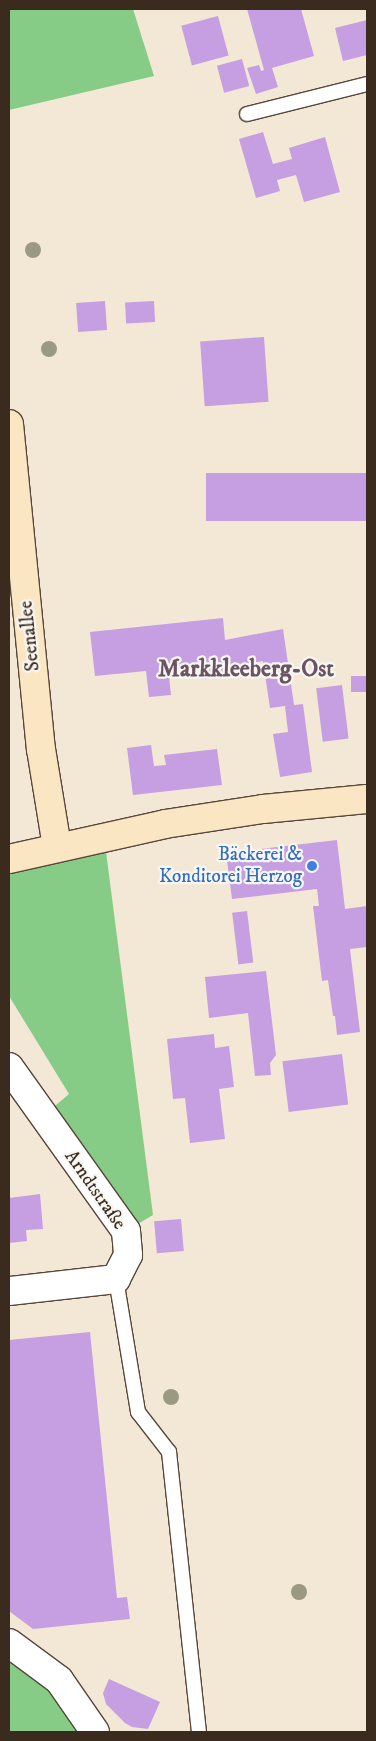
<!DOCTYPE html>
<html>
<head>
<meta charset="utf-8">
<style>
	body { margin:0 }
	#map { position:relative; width:376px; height:1741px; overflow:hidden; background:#f3e8d6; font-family:"IM FELL DW Pica",serif }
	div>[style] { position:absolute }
	.green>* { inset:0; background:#87cc86 }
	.building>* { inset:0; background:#c59fe1; transform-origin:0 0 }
	.roads { filter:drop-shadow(1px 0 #57463a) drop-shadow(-1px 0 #57463a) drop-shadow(0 1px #57463a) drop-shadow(0 -1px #57463a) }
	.lane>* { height:14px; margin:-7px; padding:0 7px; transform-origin:7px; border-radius:7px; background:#fff }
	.street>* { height:28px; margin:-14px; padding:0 14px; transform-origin:14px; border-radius:14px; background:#fff }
	.secondary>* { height:28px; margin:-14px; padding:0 14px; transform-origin:14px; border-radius:14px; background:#fbe6c4 }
	.trees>* { width:16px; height:16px; margin:-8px; border-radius:50%; background:#9a9a82 }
	.dots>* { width:14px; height:14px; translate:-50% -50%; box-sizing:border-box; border:2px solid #f6f6f2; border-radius:50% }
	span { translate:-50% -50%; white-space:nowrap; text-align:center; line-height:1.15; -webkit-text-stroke:4.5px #f6f6f2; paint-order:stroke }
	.street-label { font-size:19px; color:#3b2a1e }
	.shop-label { font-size:19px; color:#366cbe }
	.right { translate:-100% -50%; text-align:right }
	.district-label { font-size:24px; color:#6b5362; font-weight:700 }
	.frame { position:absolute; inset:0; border:10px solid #3b2a1e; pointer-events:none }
</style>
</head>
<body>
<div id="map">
	<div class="green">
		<div style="clip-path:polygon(9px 9px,133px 9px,154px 76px,9px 110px)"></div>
		<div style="clip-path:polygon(104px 836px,153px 1215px,126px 1231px,43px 1116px,69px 1094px,9px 996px,9px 859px)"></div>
		<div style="clip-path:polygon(9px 1643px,95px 1732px,9px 1732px)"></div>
	</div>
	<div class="building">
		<div style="clip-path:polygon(247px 9px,301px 9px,314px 56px,272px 68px,278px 87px,256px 94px,247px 68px,259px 65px,261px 71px,264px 70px)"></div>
		<div style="left:218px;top:16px;width:41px;height:38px;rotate:75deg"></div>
		<div style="clip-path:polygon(367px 20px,367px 55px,343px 61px,335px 28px)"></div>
		<div style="left:242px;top:59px;width:28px;height:26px;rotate:75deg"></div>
		<div style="clip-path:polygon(263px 132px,273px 164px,292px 159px,289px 148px,325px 137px,340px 192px,304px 202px,296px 175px,277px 180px,280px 191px,256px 198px,239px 139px)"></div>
		<div style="left:105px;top:301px;width:29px;height:29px;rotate:86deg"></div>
		<div style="left:154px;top:301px;width:21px;height:29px;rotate:87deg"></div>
		<div style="left:264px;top:337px;width:65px;height:64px;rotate:86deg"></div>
		<div style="left:367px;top:473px;width:48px;height:161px;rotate:90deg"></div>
		<div style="clip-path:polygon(223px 618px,225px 640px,283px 629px,294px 705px,303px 704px,312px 772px,280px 777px,273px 734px,288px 732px,285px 706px,270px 708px,263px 661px,228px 668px,229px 676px,202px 679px,201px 663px,168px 667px,171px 695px,149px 697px,146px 671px,95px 676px,90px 632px)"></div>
		<div style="left:367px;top:676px;width:16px;height:16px;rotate:90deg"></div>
		<div style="left:342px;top:685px;width:54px;height:26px;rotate:83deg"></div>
		<div style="clip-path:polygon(151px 745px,154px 766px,166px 765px,164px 755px,217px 749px,222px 785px,133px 795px,127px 748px)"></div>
		<div style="clip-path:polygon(337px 840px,345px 909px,367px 906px,367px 947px,350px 949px,360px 1032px,337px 1035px,335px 1016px,333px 1016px,328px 980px,322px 981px,313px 906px,319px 906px,317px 889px,232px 899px,226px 853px)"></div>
		<div style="left:247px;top:911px;width:52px;height:15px;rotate:83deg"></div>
		<div style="clip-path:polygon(266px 971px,276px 1055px,270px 1063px,271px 1075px,255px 1076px,248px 1013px,209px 1018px,205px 977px)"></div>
		<div style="clip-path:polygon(214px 1034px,215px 1048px,229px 1046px,234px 1087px,219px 1089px,225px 1139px,190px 1143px,185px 1098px,173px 1099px,167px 1039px)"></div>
		<div style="left:342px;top:1054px;width:51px;height:60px;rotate:83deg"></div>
		<div style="clip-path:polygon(40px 1194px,43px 1229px,26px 1230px,27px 1241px,9px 1243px,9px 1198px)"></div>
		<div style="left:181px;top:1219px;width:32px;height:27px;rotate:85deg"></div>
		<div style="clip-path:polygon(90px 1332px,117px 1598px,127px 1597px,130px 1619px,33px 1629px,9px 1611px,9px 1340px)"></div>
		<div style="clip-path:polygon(109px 1679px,160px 1702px,148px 1729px,132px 1727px,125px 1723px,106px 1704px,103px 1693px)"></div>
	</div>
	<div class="roads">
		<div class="lane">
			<div style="left:247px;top:114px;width:124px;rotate:-14deg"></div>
			<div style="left:116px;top:1279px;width:135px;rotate:80.6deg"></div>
			<div style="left:138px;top:1412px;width:51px;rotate:52.2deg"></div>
			<div style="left:169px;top:1452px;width:282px;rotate:83.9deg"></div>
		</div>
		<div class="street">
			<div style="left:9px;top:1067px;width:201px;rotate:54.5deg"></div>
			<div style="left:126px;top:1231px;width:24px;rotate:85deg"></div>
			<div style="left:128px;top:1255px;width:27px;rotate:117deg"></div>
			<div style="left:116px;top:1279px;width:108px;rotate:173.6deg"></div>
			<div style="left:9px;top:1643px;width:62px;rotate:36.5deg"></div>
			<div style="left:59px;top:1680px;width:63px;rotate:55.3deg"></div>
		</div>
		<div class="secondary">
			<div style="left:9px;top:424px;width:327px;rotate:84.4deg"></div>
			<div style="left:41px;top:749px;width:99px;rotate:80.7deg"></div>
			<div style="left:9px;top:859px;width:160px;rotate:-12.6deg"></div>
			<div style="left:165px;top:824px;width:99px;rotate:-8.7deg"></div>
			<div style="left:263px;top:809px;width:104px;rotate:-5.5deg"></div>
		</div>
	</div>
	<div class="trees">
		<div style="left:33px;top:250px"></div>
		<div style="left:49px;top:349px"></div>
		<div style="left:171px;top:1397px"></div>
		<div style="left:299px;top:1592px"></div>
	</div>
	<div class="dots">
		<div style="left:312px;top:866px;background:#3f7fe0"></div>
	</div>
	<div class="street-label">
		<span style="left:30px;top:636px;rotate:-96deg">Seenallee</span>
		<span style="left:95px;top:1190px;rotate:55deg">Arndtstraße</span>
	</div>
	<div class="shop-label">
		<span class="right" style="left:302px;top:866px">Bäckerei &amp;<br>Konditorei Herzog</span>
	</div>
	<div class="district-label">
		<span style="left:246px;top:670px">Markkleeberg-Ost</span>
	</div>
	<div class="frame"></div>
</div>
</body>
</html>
